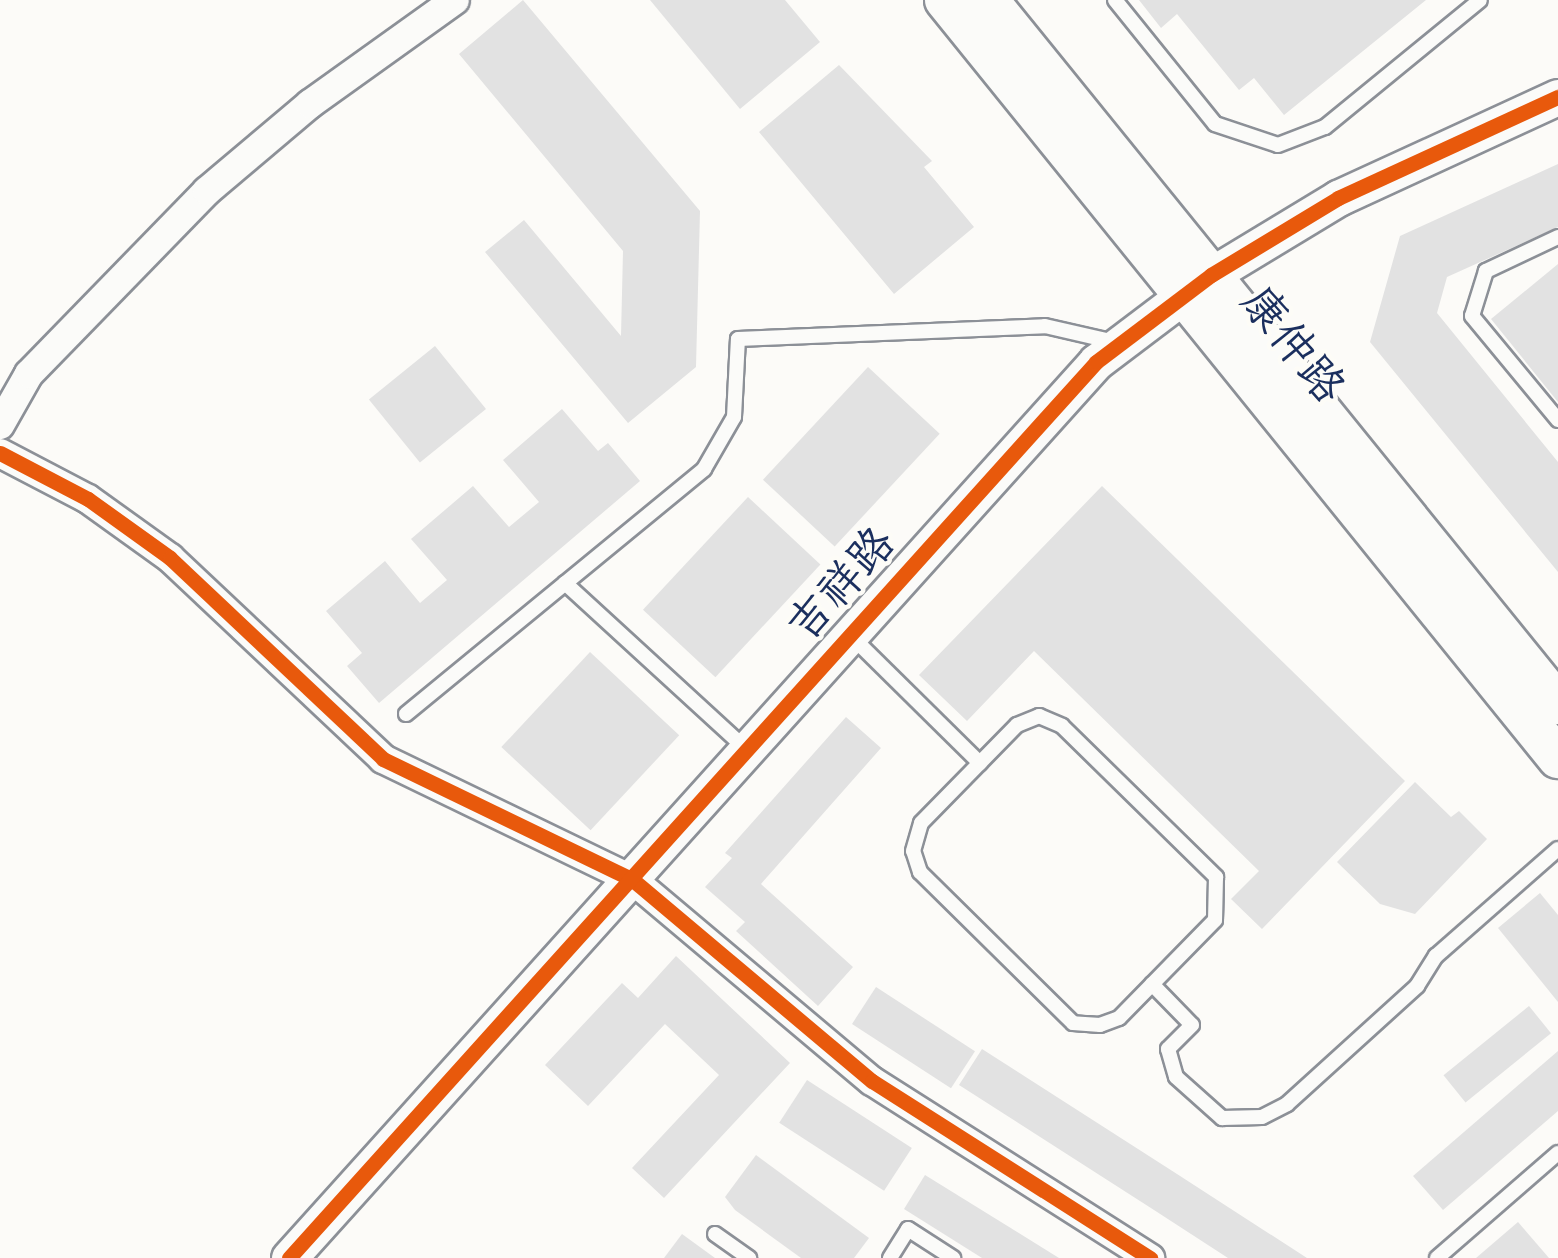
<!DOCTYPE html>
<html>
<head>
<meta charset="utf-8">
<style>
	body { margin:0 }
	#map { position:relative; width:1558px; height:1258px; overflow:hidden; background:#fcfbf8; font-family:"Indie Flower","LXGW WenKai TC",sans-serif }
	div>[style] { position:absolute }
	.building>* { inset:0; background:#e2e2e2; transform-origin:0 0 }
	.roads { filter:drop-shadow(2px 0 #8c9097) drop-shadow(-2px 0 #8c9097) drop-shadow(0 2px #8c9097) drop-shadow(0 -2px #8c9097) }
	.service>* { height:14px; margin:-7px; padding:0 7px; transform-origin:7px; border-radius:7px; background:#fbfbf9 }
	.minor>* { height:28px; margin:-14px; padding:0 14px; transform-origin:14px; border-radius:14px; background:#fbfbf9 }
	.tertiary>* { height:35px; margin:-17.5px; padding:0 17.5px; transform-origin:17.5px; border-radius:17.5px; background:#fbfbf9 }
	.secondary>* { height:40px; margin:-20px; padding:0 20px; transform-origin:20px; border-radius:20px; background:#fbfbf9 }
	.cycleway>* { height:15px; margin:-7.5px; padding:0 7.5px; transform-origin:7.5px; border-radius:7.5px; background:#e8590c }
	span { translate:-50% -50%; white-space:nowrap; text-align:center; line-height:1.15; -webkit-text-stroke:9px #fdfcf7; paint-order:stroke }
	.street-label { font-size:45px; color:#1b2f5e }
</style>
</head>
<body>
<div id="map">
	<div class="building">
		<div style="clip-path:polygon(523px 0,700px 211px,696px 367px,628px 423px,485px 252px,524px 220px,621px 336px,623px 251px,459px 54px)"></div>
		<div style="clip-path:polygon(650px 0,785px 0,820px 42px,740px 109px)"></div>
		<div style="clip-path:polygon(1139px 0,1426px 0,1284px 115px,1254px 78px,1239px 90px,1177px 14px,1161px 28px)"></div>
		<div style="clip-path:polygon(839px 65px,932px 161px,924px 167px,974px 227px,894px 294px,759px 132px)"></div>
		<div style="clip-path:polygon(1558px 164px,1558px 227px,1447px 277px,1437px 313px,1558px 462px,1558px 572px,1370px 342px,1400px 236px)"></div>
		<div style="clip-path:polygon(1558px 264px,1558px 402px,1491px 319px)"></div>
		<div style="left:435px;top:346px;width:81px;height:85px;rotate:51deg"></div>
		<div style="left:868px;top:367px;width:98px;height:154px;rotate:43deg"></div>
		<div style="clip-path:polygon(562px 409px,598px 451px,608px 443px,640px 481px,379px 703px,347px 666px,362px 653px,326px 611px,385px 561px,420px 603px,447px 580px,411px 539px,473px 486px,509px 527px,539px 502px,503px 460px)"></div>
		<div style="clip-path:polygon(1102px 486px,1405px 781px,1262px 929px,1231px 899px,1259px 871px,1034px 651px,967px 721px,919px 675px)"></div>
		<div style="left:748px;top:497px;width:99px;height:154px;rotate:43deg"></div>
		<div style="left:590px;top:652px;width:122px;height:130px;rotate:43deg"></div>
		<div style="clip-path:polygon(846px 717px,881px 748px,761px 884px,853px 967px,818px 1006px,736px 931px,745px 922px,705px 887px,732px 858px,725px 853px)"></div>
		<div style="clip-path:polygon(1415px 782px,1451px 817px,1459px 811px,1487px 839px,1415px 914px,1380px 904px,1337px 862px)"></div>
		<div style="clip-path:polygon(1540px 893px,1558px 915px,1558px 1002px,1498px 928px)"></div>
		<div style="clip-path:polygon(676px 956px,790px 1063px,664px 1198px,632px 1168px,719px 1075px,665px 1024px,588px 1106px,545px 1065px,622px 983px,638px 998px)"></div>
		<div style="left:876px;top:987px;width:118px;height:44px;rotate:33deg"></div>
		<div style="left:1529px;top:1006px;width:35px;height:110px;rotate:51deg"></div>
		<div style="clip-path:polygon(982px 1049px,1177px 1174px,1307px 1258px,1228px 1258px,1154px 1210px,959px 1085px)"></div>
		<div style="clip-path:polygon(1558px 1051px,1558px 1111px,1443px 1210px,1413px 1176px)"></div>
		<div style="left:807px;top:1080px;width:125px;height:51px;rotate:33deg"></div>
		<div style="clip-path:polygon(756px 1155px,869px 1238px,854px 1258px,801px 1258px,735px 1210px,725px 1197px)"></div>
		<div style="clip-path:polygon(925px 1175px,1059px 1258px,982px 1258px,904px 1209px)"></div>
		<div style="clip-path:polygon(1518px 1222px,1549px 1258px,1476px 1258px)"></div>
		<div style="clip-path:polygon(682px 1234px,715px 1258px,664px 1258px)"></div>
	</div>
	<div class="roads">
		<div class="service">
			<div style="left:1115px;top:0;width:159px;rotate:51.1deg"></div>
			<div style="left:1215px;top:124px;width:66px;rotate:18.4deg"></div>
			<div style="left:1278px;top:145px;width:50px;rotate:-21deg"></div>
			<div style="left:1325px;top:127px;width:200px;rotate:-39.3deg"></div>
			<div style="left:1558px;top:237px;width:80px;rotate:154.7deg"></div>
			<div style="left:1486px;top:271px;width:47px;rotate:107.3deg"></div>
			<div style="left:1472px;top:316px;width:135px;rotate:50.4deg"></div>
			<div style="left:565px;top:583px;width:244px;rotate:42.5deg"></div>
			<div style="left:851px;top:636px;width:181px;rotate:44.6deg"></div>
			<div style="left:406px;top:714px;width:386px;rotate:-39.4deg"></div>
			<div style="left:704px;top:469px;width:60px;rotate:-60deg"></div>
			<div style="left:734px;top:417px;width:78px;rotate:-87.1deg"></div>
			<div style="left:738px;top:339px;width:307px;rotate:-2.4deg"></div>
			<div style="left:1045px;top:326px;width:72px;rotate:12.9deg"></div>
			<div style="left:1039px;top:716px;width:25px;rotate:23deg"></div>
			<div style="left:1062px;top:726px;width:216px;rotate:44.4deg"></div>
			<div style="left:1216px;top:877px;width:43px;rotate:91.3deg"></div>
			<div style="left:1215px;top:920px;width:137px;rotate:134.4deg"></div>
			<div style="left:1119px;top:1018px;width:20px;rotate:160deg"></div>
			<div style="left:1100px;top:1025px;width:27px;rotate:-176deg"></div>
			<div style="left:1073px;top:1023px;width:215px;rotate:-135.4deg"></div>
			<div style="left:920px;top:872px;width:22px;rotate:-108deg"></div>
			<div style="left:913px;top:851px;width:29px;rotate:-74deg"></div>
			<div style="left:921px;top:823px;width:137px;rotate:-45.6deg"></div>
			<div style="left:1017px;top:725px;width:24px;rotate:-22deg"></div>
			<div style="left:1152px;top:984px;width:57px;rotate:45.7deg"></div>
			<div style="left:1192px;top:1025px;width:34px;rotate:135deg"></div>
			<div style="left:1168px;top:1049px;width:29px;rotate:74deg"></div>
			<div style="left:1176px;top:1077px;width:62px;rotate:41.7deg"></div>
			<div style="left:1222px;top:1118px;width:40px;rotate:-1.4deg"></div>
			<div style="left:1262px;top:1117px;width:28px;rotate:-27deg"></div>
			<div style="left:1287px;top:1104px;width:176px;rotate:-42.2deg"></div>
			<div style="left:1417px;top:986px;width:36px;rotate:-58deg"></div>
			<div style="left:1436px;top:956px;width:162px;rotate:-41.3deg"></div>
			<div style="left:715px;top:1234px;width:42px;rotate:35.2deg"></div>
			<div style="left:890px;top:1258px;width:34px;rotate:-58deg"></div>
			<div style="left:908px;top:1229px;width:54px;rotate:32.8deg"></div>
			<div style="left:1437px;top:1258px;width:160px;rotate:-41deg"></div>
		</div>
		<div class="minor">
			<div style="left:0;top:425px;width:59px;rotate:-60.4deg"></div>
			<div style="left:29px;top:374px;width:255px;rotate:-45.8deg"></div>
			<div style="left:207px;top:191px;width:135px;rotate:-40.2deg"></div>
			<div style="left:310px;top:104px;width:178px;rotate:-35.6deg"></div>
			<div style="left:0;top:453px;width:99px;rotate:27.6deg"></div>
			<div style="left:88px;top:499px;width:101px;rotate:35.7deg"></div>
			<div style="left:170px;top:558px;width:293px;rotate:43.3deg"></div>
			<div style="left:383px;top:759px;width:278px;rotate:25.8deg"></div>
			<div style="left:633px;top:880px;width:312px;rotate:40.1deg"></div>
			<div style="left:872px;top:1081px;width:330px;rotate:32.5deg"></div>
		</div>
		<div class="tertiary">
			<div style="left:289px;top:1258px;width:1206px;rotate:-47.99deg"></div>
			<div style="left:1096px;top:362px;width:144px;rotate:-37.1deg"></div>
			<div style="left:1211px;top:275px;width:149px;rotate:-31.2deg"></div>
			<div style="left:1338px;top:198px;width:242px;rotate:-24.7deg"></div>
		</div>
		<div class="secondary">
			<div style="left:945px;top:0;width:975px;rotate:51.04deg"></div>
			<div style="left:988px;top:0;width:906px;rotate:51deg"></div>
		</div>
	</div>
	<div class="cycleway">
		<div style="left:0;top:453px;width:99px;rotate:27.6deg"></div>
		<div style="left:88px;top:499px;width:101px;rotate:35.7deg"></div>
		<div style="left:170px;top:558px;width:293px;rotate:43.3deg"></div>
		<div style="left:383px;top:759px;width:278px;rotate:25.8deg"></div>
		<div style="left:633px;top:880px;width:312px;rotate:40.1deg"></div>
		<div style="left:872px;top:1081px;width:330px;rotate:32.5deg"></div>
		<div style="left:289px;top:1258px;width:1206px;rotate:-47.99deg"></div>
		<div style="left:1096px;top:362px;width:144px;rotate:-37.1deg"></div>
		<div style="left:1211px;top:275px;width:149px;rotate:-31.2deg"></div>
		<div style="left:1338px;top:198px;width:242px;rotate:-24.7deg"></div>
	</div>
	<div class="street-label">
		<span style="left:1290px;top:347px;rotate:51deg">康仲路</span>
		<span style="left:844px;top:587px;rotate:-48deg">吉祥路</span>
	</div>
</div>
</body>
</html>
